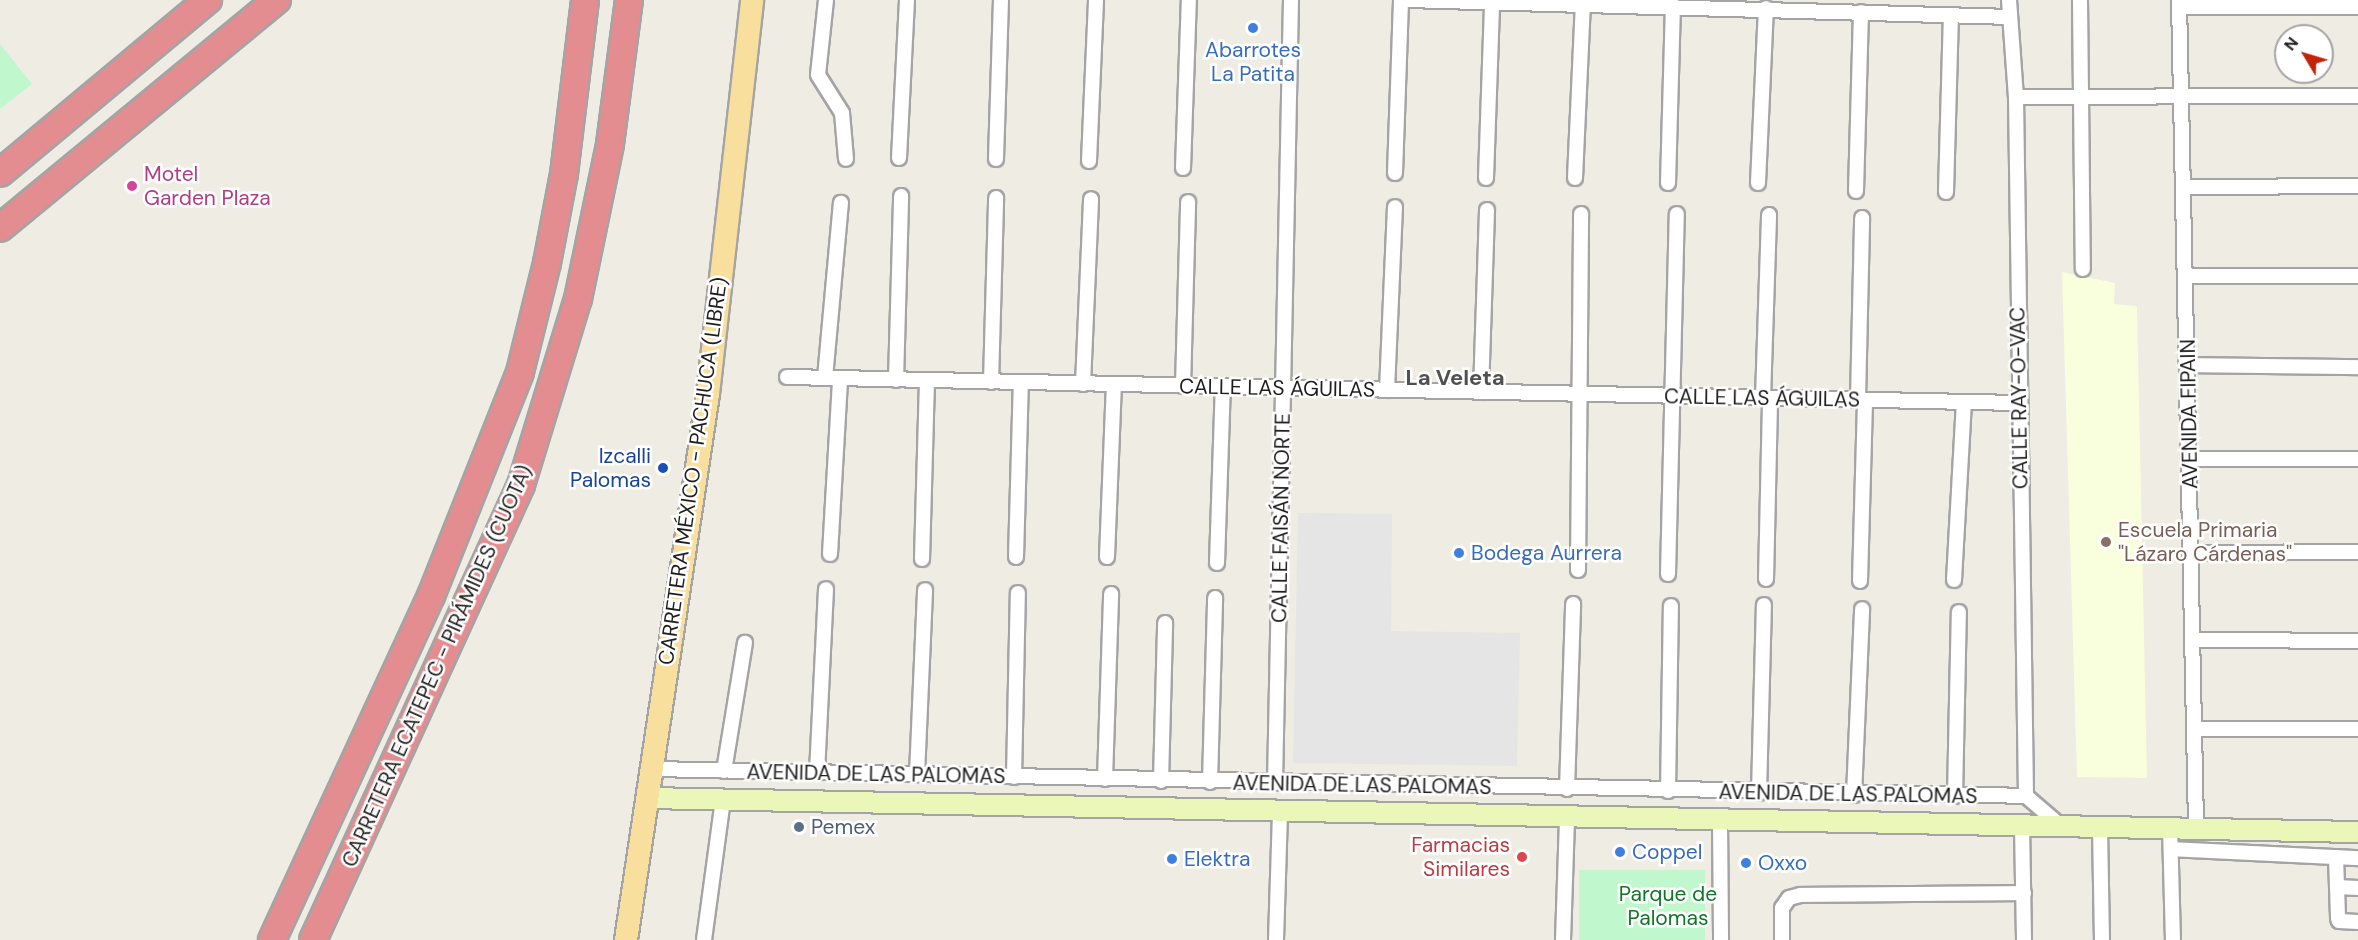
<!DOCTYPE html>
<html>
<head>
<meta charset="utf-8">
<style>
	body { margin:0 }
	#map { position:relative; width:2358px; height:940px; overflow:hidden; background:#eeece3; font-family:"DM Sans",sans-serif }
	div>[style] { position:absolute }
	.education>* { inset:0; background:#f9fedc }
	.park>* { inset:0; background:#c1f7cd; transform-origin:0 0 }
	.parking>* { inset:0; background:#e5e5e5 }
	.roads { filter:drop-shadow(2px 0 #a4a4a4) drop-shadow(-2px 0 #a4a4a4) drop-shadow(0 2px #a4a4a4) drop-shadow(0 -2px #a4a4a4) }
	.street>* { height:14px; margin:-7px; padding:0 7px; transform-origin:7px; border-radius:7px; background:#fff }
	.secondary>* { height:20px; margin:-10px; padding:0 10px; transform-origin:10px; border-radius:10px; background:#eaf7b8 }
	.primary>* { height:22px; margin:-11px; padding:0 11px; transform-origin:11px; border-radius:11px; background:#f8df9e }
	.highway>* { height:26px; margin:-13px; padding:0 13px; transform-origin:13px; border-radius:13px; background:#e38d90 }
	.dots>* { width:16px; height:16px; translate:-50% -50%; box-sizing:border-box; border:3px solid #fff; border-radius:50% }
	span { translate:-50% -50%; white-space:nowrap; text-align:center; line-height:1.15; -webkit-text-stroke:5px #fff; paint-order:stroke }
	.shop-label { font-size:21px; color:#366cbe }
	.left { translate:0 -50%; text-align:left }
	.hotel-label { font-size:21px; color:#b23c85 }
	.street-label { font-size:21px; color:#1d1d1d }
	.transit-label { font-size:21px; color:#164399 }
	.right { translate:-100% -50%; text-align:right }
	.education-label { font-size:21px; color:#785e54 }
	.service-label { font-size:21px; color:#4e5e75 }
	.health-label { font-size:21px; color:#be3a42 }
	.park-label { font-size:21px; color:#0f7628 }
	.neighbourhood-label { font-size:22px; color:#505050; font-weight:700 }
	.north { position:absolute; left:2274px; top:24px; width:60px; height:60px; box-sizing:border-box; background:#fff; border:2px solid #a5a5a5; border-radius:50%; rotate:308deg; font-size:16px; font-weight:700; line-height:24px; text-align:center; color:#1d1d1d }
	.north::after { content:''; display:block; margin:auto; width:21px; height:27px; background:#c22407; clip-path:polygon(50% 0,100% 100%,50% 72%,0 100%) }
</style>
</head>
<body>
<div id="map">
	<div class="education">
		<div style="clip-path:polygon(2062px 272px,2115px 283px,2114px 304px,2137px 306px,2147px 778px,2077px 777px)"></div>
	</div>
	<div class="park">
		<div style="clip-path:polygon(0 44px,32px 84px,0 109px)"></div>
		<div style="left:1705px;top:870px;width:70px;height:126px;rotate:90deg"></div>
	</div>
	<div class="parking">
		<div style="clip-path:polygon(1298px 513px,1392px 514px,1391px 631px,1520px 633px,1517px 766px,1293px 763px)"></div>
	</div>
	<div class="roads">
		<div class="street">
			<div style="left:826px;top:0;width:75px;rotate:96.1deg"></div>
			<div style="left:818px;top:75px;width:45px;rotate:57.7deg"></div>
			<div style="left:842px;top:113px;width:46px;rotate:85deg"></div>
			<div style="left:1407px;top:0;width:603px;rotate:1.61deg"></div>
			<div style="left:2009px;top:0;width:97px;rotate:85.9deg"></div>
			<div style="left:2016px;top:97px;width:699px;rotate:89.18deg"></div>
			<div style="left:2080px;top:0;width:269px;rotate:89.4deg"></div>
			<div style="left:2179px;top:0;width:828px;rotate:88.82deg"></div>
			<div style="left:2179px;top:7px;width:179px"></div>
			<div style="left:2016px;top:97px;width:342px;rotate:-0.2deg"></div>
			<div style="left:899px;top:158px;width:158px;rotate:-87.1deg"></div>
			<div style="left:996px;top:159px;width:159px;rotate:-88.2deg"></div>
			<div style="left:1089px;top:161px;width:161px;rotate:-87.5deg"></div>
			<div style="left:1183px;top:168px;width:168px;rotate:-88deg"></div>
			<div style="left:1395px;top:173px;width:173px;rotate:-88deg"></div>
			<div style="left:1486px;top:178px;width:174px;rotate:-88deg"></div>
			<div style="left:1575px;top:178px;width:174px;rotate:-87.4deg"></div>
			<div style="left:1668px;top:183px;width:178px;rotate:-88.4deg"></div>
			<div style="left:1758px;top:183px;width:175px;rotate:-87.4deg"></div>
			<div style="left:2184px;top:187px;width:174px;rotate:-0.3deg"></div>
			<div style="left:1856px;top:191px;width:179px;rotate:-88.4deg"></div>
			<div style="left:1946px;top:192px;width:177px;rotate:-88.4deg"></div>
			<div style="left:2186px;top:276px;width:172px"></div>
			<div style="left:2188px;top:365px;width:170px;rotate:0.7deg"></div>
			<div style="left:787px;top:377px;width:1231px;rotate:1.21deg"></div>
			<div style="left:825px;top:378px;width:176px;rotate:-84.8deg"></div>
			<div style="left:896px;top:380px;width:184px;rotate:-88.4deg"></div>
			<div style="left:991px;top:382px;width:184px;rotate:-88.4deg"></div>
			<div style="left:1083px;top:384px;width:185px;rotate:-87.5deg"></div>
			<div style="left:1183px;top:386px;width:184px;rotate:-88.4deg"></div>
			<div style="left:1387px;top:390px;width:183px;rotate:-87.5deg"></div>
			<div style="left:1481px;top:392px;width:182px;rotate:-88.1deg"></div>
			<div style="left:1763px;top:398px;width:183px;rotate:-88.1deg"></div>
			<div style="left:1858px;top:400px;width:182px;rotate:-88.7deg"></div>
			<div style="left:2190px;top:459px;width:168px"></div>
			<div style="left:2191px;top:553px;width:167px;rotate:-0.3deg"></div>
			<div style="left:830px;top:554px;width:176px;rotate:-86.7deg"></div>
			<div style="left:1016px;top:557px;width:175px;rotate:-88.4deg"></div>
			<div style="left:1107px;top:557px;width:173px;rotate:-87.7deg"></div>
			<div style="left:922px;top:559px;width:178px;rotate:-88.4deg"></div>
			<div style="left:1217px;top:563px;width:177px;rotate:-88.1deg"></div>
			<div style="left:1578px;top:570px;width:356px;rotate:-89.5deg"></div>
			<div style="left:1668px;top:574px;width:360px;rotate:-88.6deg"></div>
			<div style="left:1766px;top:579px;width:181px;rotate:-88.7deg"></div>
			<div style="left:1954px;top:580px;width:178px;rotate:-86.8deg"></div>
			<div style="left:1860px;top:581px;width:181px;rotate:-88.4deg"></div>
			<div style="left:2193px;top:640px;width:165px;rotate:0.3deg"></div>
			<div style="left:2194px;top:729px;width:164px"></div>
			<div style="left:651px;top:769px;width:1375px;rotate:1.12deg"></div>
			<div style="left:2026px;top:796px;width:48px;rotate:40.7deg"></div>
			<div style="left:724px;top:771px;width:130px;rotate:-80.7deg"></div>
			<div style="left:817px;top:773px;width:184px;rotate:-87.2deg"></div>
			<div style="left:917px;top:775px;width:185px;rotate:-87.5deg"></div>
			<div style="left:1014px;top:777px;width:184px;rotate:-88.8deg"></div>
			<div style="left:1105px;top:779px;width:185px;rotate:-88.1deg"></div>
			<div style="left:1161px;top:781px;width:158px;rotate:-88.5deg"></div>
			<div style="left:1210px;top:782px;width:184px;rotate:-88.4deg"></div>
			<div style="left:1275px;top:783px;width:783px;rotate:-88.83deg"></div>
			<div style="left:1567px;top:789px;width:185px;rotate:-88.1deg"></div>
			<div style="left:1668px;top:791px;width:185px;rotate:-89.1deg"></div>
			<div style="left:1759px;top:793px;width:188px;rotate:-88.5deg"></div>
			<div style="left:1854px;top:795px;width:186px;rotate:-87.5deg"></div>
			<div style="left:1955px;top:796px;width:184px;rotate:-88.8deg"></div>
			<div style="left:1720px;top:820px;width:120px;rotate:89.5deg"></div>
			<div style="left:2022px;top:825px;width:115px;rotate:89deg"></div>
			<div style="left:2100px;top:827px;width:113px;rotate:89deg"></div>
			<div style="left:2170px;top:827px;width:113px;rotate:88.5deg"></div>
			<div style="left:2171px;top:849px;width:187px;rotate:2.8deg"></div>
			<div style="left:2336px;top:857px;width:61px;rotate:88.1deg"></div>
			<div style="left:2338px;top:918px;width:3px;rotate:72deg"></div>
			<div style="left:2339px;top:921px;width:19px;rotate:3deg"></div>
			<div style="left:2337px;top:887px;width:21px;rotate:3deg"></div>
			<div style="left:704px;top:940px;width:142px;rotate:-82.3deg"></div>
			<div style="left:1276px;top:940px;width:129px;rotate:-88.2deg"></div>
			<div style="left:1563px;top:940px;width:123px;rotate:-88.1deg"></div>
			<div style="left:1782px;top:940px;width:32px;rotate:-90deg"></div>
			<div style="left:1782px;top:908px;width:12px;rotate:-55deg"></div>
			<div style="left:1789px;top:898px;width:11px;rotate:-15deg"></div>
			<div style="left:1800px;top:895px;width:224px;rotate:-0.5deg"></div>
		</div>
		<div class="secondary">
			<div style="left:647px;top:798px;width:1711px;rotate:1.14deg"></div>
		</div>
		<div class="primary">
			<div style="left:626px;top:940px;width:552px;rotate:-81.46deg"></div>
			<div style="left:708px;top:394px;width:396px;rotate:-83.6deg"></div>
		</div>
		<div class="highway">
			<div style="left:0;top:173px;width:271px;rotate:-39.8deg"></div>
			<div style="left:0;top:228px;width:359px;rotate:-39.5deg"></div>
			<div style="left:272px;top:940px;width:379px;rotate:-65.2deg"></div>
			<div style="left:431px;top:596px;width:241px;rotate:-68.3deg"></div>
			<div style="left:520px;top:372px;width:112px;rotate:-76.1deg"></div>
			<div style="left:547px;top:263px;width:91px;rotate:-79.2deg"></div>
			<div style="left:564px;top:174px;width:175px;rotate:-83.1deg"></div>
			<div style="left:313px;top:940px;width:500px;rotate:-65.43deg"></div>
			<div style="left:521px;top:485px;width:195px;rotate:-73deg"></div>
			<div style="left:578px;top:299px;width:158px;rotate:-78.3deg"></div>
			<div style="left:610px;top:144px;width:145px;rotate:-82.5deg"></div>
		</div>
	</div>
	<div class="dots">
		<div style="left:1253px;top:28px;background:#3f7fe0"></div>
		<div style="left:132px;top:186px;background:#d1479c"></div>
		<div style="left:663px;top:468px;background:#1a4fb4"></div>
		<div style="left:2106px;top:542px;background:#8d6e63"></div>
		<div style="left:1459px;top:553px;background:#3f7fe0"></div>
		<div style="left:799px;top:827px;background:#5c6f8a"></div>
		<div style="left:1620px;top:852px;background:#3f7fe0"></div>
		<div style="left:1522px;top:857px;background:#e0444e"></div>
		<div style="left:1172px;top:859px;background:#3f7fe0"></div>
		<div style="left:1746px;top:863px;background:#3f7fe0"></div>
	</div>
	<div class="shop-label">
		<span style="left:1253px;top:62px">Abarrotes<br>La Patita</span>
		<span class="left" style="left:1471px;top:553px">Bodega Aurrera</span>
		<span class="left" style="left:1632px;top:852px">Coppel</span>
		<span class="left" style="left:1184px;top:859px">Elektra</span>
		<span class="left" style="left:1758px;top:863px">Oxxo</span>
	</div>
	<div class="hotel-label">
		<span class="left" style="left:144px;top:186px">Motel<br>Garden Plaza</span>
	</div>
	<div class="street-label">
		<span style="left:1277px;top:388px;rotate:1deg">CALLE LAS ÁGUILAS</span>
		<span style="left:1762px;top:398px;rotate:1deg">CALLE LAS ÁGUILAS</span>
		<span style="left:2019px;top:398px;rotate:-91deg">CALLE RAY-O-VAC</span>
		<span style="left:2189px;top:414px;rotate:-91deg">AVENIDA FIPAIN</span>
		<span style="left:693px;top:471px;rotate:-82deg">CARRETERA MÉXICO - PACHUCA (LIBRE)</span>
		<span style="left:1281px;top:518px;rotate:-89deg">CALLE FAISÁN NORTE</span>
		<span style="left:437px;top:666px;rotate:-66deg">CARRETERA ECATEPEC - PIRÁMIDES (CUOTA)</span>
		<span style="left:876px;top:774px;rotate:1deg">AVENIDA DE LAS PALOMAS</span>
		<span style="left:1362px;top:785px;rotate:1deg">AVENIDA DE LAS PALOMAS</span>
		<span style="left:1848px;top:794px;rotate:1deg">AVENIDA DE LAS PALOMAS</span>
	</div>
	<div class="transit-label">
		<span class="right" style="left:651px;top:468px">Izcalli<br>Palomas</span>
	</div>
	<div class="education-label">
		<span class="left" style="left:2118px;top:542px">Escuela Primaria<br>"Lázaro Cárdenas"</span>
	</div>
	<div class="service-label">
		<span class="left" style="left:811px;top:827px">Pemex</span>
	</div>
	<div class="health-label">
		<span class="right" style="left:1510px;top:857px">Farmacias<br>Similares</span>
	</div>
	<div class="park-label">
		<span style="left:1668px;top:906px">Parque de<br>Palomas</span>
	</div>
	<div class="neighbourhood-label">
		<span style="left:1455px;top:378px">La Veleta</span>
	</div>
	<div class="north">N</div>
</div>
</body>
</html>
